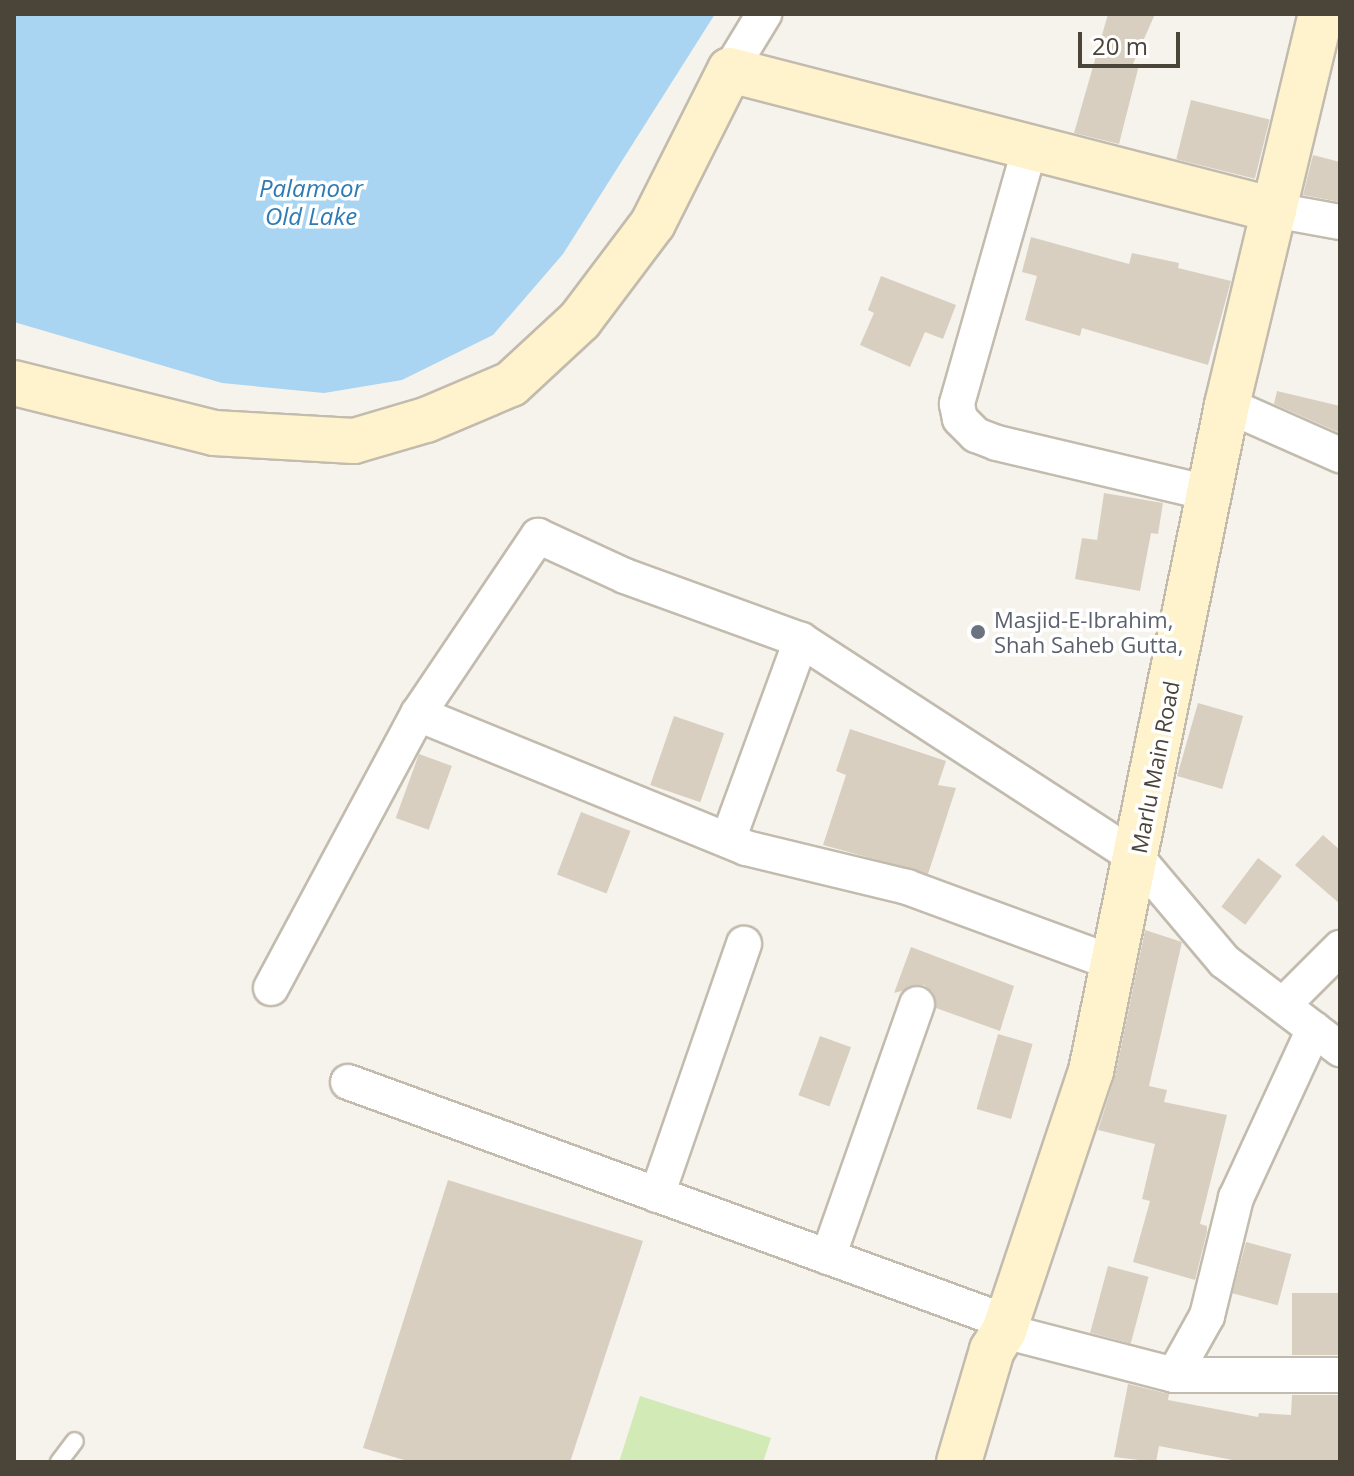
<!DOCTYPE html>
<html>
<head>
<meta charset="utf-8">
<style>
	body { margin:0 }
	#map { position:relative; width:1354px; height:1476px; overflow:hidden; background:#f6f3ec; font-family:"Open Sans",sans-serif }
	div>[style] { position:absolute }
	.green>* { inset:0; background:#d2eab5 }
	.water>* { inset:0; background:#a9d4f2 }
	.building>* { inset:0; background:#d8cfc1; transform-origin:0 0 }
	.roads { filter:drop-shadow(2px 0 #c2bbae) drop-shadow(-2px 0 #c2bbae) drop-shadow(0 2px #c2bbae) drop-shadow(0 -2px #c2bbae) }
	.lane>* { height:16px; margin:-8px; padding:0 8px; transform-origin:8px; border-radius:8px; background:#fff }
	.street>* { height:34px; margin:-17px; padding:0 17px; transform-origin:17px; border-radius:17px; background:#fff }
	.secondary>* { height:44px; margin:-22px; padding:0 22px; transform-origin:22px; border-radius:22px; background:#fff3cd }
	.dots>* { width:22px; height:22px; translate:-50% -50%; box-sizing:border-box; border:4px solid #fff; border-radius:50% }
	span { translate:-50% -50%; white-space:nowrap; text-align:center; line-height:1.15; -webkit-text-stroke:7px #fff; paint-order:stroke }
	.worship-label { font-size:22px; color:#5b616d }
	.left { translate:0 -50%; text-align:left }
	.street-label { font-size:22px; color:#4b4439 }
	.water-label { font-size:24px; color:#2e7ab2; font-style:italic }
	.frame { position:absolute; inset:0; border:16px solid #4b4439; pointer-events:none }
	.scale { position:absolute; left:1078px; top:32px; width:102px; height:36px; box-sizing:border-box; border:4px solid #4b4439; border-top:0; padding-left:10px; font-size:24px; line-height:28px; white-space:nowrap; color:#4b4439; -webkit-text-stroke:6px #fff; paint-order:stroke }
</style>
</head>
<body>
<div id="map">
	<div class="green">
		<div style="clip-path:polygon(640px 1396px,771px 1438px,763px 1462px,619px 1462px)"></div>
	</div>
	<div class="water">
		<div style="clip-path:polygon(14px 14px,715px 14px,563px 254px,493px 335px,402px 380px,324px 393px,222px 383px,14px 322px)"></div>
	</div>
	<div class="building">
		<div style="clip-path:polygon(1108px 14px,1155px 14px,1133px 64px,1139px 65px,1119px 144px,1074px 133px)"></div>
		<div style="left:1191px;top:100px;width:81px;height:61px;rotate:14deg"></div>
		<div style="clip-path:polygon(1313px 155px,1340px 162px,1340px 202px,1303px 195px)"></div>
		<div style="clip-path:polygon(1031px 237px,1129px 264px,1132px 253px,1179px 263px,1178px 268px,1231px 281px,1208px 365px,1082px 328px,1080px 336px,1025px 320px,1037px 276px,1022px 272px)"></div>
		<div style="clip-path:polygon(881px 276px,956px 305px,943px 339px,925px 332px,910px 367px,860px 345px,874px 313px,868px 310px)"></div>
		<div style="clip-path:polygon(1277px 391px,1340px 406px,1340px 433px,1274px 404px)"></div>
		<div style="clip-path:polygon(1104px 493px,1163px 503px,1158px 534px,1151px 533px,1140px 591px,1075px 579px,1082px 538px,1097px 540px)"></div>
		<div style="left:1198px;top:703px;width:47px;height:76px;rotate:16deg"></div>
		<div style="left:674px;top:716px;width:53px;height:73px;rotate:19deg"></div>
		<div style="clip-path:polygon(850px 729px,946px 761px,938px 785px,956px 788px,928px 874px,823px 845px,846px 775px,836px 771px)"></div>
		<div style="left:419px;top:754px;width:35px;height:68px;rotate:20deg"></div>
		<div style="left:581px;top:812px;width:53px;height:67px;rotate:21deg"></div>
		<div style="clip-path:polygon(1323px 835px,1340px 850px,1340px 904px,1295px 865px)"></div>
		<div style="left:1258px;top:858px;width:30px;height:61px;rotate:37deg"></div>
		<div style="clip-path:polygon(1145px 930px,1182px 942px,1149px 1086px,1167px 1090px,1164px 1102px,1227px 1115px,1200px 1224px,1207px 1226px,1207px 1232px,1195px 1280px,1133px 1262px,1150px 1201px,1142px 1199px,1155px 1144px,1098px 1130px,1115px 1076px)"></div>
		<div style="clip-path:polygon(911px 947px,1014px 986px,1000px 1031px,936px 1008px,933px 992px,924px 985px,894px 993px)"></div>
		<div style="left:998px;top:1034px;width:36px;height:78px;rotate:16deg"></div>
		<div style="left:820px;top:1036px;width:33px;height:63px;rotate:20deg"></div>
		<div style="clip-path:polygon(448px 1180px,643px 1241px,570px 1462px,411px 1462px,363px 1448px)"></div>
		<div style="left:1246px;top:1242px;width:47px;height:53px;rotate:15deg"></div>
		<div style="left:1108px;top:1266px;width:42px;height:69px;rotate:15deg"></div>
		<div style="left:1292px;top:1293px;width:48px;height:62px"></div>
		<div style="clip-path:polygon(1128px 1384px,1169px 1394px,1168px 1400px,1258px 1417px,1259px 1413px,1291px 1415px,1292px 1395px,1340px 1395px,1340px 1462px,1243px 1462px,1159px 1446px,1156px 1462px,1114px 1457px)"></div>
	</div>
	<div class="roads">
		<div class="lane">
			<div style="left:59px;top:1462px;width:26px;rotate:-53deg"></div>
		</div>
		<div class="street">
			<div style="left:730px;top:70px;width:66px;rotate:-58.7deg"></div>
			<div style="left:1030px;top:147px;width:267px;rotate:105.9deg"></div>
			<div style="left:957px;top:404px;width:15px;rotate:79deg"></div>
			<div style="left:960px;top:419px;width:23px;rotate:45deg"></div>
			<div style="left:976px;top:435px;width:22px;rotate:21deg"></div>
			<div style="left:997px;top:443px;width:218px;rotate:13.3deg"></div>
			<div style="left:1274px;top:210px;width:67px;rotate:10.3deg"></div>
			<div style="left:1227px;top:405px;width:124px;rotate:23.9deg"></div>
			<div style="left:418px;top:714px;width:354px;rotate:22.2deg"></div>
			<div style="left:746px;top:848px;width:166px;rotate:13.6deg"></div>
			<div style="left:907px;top:887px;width:221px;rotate:20.2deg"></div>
			<div style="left:728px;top:840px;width:213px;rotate:-69.9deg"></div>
			<div style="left:271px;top:988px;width:311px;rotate:-61.8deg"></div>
			<div style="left:418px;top:714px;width:215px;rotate:-56deg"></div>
			<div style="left:538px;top:536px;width:96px;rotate:24.7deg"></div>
			<div style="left:625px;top:576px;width:187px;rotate:20deg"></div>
			<div style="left:801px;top:640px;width:401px;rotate:33deg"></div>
			<div style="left:1137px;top:858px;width:135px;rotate:49.8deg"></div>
			<div style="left:1224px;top:961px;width:146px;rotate:37.2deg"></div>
			<div style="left:1283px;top:1005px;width:81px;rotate:-45deg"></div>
			<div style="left:348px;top:1082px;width:701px;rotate:20.01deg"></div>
			<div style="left:657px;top:1195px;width:266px;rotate:-70.9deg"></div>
			<div style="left:828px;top:1257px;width:268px;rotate:-70.6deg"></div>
			<div style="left:1004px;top:1331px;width:176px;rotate:14.5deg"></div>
			<div style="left:1174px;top:1375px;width:68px;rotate:-60.8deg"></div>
			<div style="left:1207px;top:1316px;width:122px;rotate:-76.2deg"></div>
			<div style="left:1236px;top:1198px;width:186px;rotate:-65.2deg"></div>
			<div style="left:1174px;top:1375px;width:166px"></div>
		</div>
		<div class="secondary">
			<div style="left:14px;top:383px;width:206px;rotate:14deg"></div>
			<div style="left:214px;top:433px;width:140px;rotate:3.3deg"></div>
			<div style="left:354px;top:441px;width:75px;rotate:-16.3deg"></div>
			<div style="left:426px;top:420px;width:92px;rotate:-23deg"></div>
			<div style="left:511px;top:384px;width:94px;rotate:-42.8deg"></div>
			<div style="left:580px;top:320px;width:121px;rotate:-53deg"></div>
			<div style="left:653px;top:223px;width:171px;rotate:-63.3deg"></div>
			<div style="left:730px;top:70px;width:562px;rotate:14.43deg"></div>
			<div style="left:959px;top:1462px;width:117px;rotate:-73.6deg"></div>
			<div style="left:992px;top:1350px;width:22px;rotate:-58deg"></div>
			<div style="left:1004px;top:1331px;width:274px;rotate:-71.5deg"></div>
			<div style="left:1091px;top:1071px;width:680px;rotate:-78.46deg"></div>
			<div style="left:1227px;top:405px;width:402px;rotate:-76.5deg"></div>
		</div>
	</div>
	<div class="dots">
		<div style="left:978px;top:632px;background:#6b7280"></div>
	</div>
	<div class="worship-label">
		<span class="left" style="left:994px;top:632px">Masjid-E-Ibrahim,<br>Shah Saheb Gutta,</span>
	</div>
	<div class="street-label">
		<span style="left:1155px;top:767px;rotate:-79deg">Marlu Main Road</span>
	</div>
	<div class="water-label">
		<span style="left:311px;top:202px">Palamoor<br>Old Lake</span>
	</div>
	<div class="frame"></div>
	<div class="scale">20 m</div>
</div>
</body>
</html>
